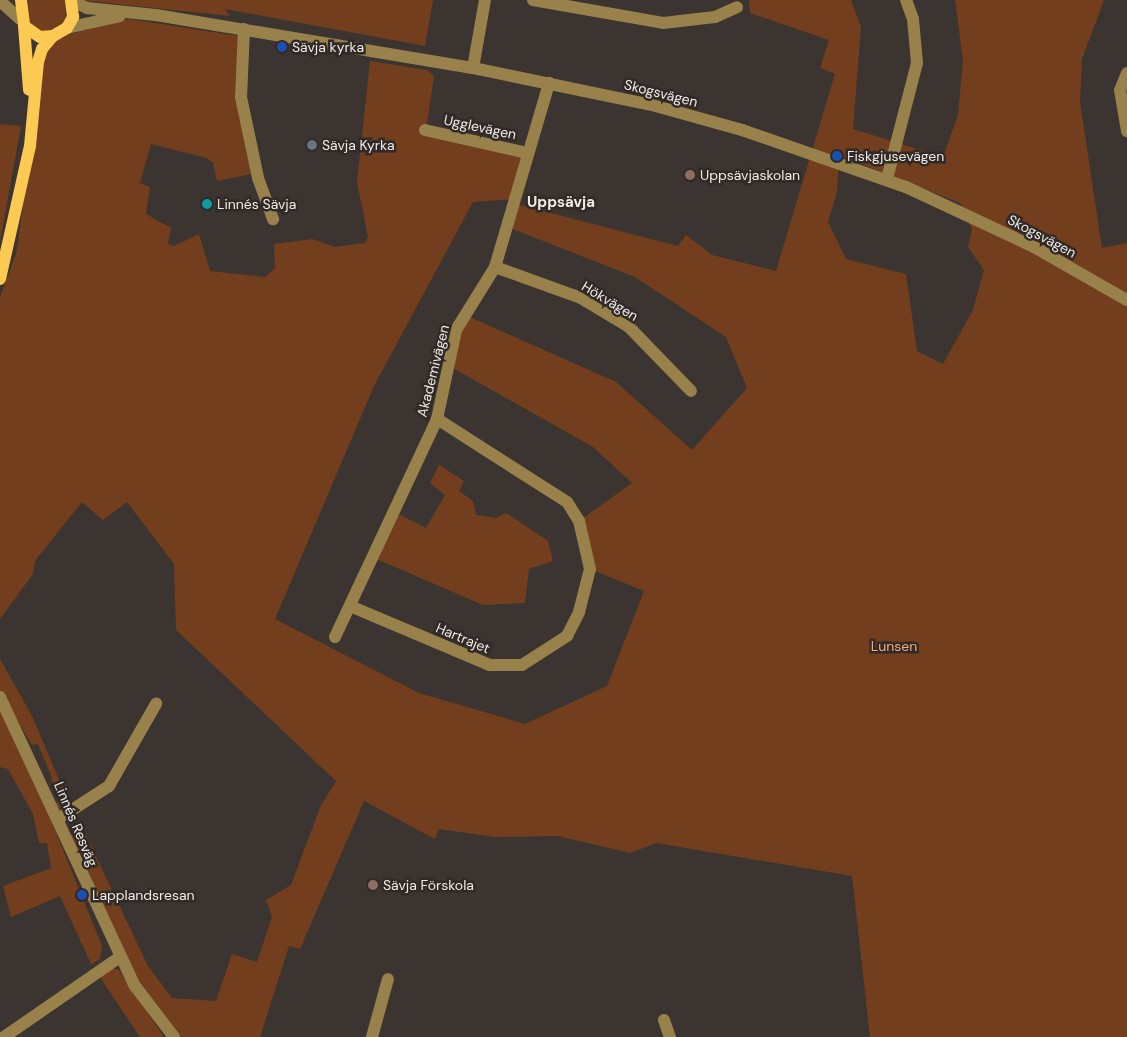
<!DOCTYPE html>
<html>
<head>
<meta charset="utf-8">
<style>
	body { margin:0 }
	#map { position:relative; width:1127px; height:1037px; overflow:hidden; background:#3c3430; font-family:"DM Sans",sans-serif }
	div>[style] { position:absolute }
	.green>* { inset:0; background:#733e1d }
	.minor>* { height:12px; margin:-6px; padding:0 6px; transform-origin:6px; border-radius:6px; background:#99814c }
	.major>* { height:12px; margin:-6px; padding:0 6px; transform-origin:6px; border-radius:6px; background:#fcca52 }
	.dots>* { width:14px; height:14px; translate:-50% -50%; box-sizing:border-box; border:2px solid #312a26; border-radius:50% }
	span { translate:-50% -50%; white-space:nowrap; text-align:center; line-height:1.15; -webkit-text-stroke:5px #312a26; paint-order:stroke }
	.poi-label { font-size:14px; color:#efeae8 }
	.left { translate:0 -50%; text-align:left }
	.street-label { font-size:14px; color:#efeae8 }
	.park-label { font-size:14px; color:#faa97c }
	.neighbourhood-label { font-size:15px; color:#efeae8; font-weight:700 }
</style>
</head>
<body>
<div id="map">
	<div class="green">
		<div style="clip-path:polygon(28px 0,65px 0,66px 19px,59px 28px,43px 32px,29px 24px)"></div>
		<div style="clip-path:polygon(79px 0,433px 0,425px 46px,225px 9px,230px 16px)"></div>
		<div style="clip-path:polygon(evenodd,749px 0,851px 0,861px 27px,853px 129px,943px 157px,958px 115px,963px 61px,955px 0,1104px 0,1082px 59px,1080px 102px,1102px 248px,1127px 243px,1127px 1037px,870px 1037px,852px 876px,656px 843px,630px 853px,558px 836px,495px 837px,439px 829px,435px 839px,364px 801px,300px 949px,289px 946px,260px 1037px,178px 1037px,148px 1001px,69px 836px,84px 831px,148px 966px,172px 998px,216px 1001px,232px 954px,257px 962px,272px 917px,266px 900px,291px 885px,321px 805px,336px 781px,176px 630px,174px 564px,127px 502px,103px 520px,82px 502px,35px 561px,33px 574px,0 619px,0 297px,16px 254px,45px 49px,63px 36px,129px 19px,238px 36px,251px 174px,217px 181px,213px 163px,207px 158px,151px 144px,140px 183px,150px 187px,146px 214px,171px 228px,168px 244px,174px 246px,199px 234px,210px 271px,265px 277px,275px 268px,274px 244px,312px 239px,335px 247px,365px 243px,368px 237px,357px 182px,370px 61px,427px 70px,434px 76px,426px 130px,527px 153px,513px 199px,473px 202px,374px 386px,275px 619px,419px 693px,525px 724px,607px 686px,644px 591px,590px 569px,579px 521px,632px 483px,593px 447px,451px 367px,465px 315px,616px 382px,692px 450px,747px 388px,726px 337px,635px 277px,505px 226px,512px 203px,678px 246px,686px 235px,712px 255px,776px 271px,835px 74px,820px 68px,829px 40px,750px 13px,749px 0,839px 155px,960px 203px,972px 229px,968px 247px,984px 270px,973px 310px,943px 364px,917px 351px,906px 274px,846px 259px,828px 222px,837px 192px,839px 155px)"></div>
		<div style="clip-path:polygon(0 124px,21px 126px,0 242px)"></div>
		<div style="clip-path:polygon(439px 465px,464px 481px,459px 491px,473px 501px,476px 515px,496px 518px,506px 513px,548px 541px,553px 561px,529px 569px,525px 603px,483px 605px,372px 557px,394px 512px,426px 528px,445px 495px,430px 483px)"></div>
		<div style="clip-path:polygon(0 659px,32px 716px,72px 810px,62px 810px,54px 804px,58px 802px,50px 773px,38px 744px,32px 745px,0 691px)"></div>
		<div style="clip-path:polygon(0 708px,35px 781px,102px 946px,100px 959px,91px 964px,60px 896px,11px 917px,3px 886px,51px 868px,47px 843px,39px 843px,33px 814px,8px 769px,0 767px)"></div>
		<div style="clip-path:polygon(113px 968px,119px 970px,164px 1037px,140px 1037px,99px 976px)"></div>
	</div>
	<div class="minor">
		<div style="left:533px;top:0;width:132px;rotate:10deg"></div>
		<div style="left:663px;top:23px;width:52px;rotate:-6.6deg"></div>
		<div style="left:715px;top:17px;width:24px;rotate:-24deg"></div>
		<div style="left:0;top:1px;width:27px;rotate:42deg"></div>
		<div style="left:72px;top:1px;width:17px;rotate:25deg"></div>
		<div style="left:87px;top:8px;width:69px;rotate:5.8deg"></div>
		<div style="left:156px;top:15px;width:321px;rotate:9.5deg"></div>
		<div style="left:473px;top:68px;width:183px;rotate:11.7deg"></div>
		<div style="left:652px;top:105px;width:93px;rotate:15.5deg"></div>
		<div style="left:742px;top:130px;width:174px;rotate:19.2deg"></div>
		<div style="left:906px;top:187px;width:141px;rotate:25.1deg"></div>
		<div style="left:1034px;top:247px;width:107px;rotate:29.7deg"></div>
		<div style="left:67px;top:28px;width:54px;rotate:-12.8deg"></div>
		<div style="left:244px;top:29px;width:68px;rotate:92.5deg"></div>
		<div style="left:241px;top:97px;width:83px;rotate:78.1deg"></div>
		<div style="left:258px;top:178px;width:44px;rotate:69.9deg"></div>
		<div style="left:473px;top:68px;width:69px;rotate:-80deg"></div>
		<div style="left:1127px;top:73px;width:18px;rotate:112deg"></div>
		<div style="left:1120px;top:90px;width:42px;rotate:80.3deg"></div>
		<div style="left:425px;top:130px;width:105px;rotate:12.7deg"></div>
		<div style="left:887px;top:179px;width:120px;rotate:-75.5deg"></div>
		<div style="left:917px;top:63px;width:44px;rotate:-95.2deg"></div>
		<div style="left:913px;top:19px;width:20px;rotate:-110deg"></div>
		<div style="left:495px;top:267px;width:91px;rotate:19.8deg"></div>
		<div style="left:581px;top:298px;width:56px;rotate:31.1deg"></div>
		<div style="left:629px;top:327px;width:89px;rotate:45.9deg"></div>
		<div style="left:350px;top:606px;width:152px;rotate:22.9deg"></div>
		<div style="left:490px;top:665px;width:32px"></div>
		<div style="left:522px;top:665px;width:54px;rotate:-32.8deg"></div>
		<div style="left:567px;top:636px;width:27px;rotate:-63deg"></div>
		<div style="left:579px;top:612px;width:44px;rotate:-75.7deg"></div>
		<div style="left:590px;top:569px;width:49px;rotate:-102.9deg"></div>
		<div style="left:579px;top:521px;width:22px;rotate:-122deg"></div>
		<div style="left:567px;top:502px;width:154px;rotate:-147.4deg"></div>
		<div style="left:335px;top:637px;width:241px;rotate:-64.9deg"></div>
		<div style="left:437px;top:419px;width:91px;rotate:-77.9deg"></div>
		<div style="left:456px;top:330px;width:74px;rotate:-58.2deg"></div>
		<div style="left:495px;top:267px;width:192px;rotate:-73.6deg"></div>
		<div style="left:0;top:697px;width:319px;rotate:65deg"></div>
		<div style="left:135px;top:986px;width:64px;rotate:52.6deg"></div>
		<div style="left:58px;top:819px;width:61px;rotate:-32.9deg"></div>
		<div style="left:109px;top:786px;width:95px;rotate:-60.2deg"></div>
		<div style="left:664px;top:1020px;width:18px;rotate:71deg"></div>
		<div style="left:4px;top:1037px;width:141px;rotate:-34.6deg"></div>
		<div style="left:372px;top:1037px;width:60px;rotate:-74.6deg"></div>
	</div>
	<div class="major">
		<div style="left:21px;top:0;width:26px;rotate:83deg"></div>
		<div style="left:24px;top:26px;width:19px;rotate:35deg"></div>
		<div style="left:40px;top:37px;width:13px;rotate:-4deg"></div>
		<div style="left:53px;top:36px;width:16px;rotate:-30deg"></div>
		<div style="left:67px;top:28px;width:13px;rotate:-61deg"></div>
		<div style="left:73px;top:17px;width:17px;rotate:-97deg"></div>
		<div style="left:24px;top:26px;width:64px;rotate:85.5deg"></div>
		<div style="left:0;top:279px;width:136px;rotate:-77.3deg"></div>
		<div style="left:30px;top:146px;width:84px;rotate:-84.6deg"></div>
		<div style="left:38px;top:62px;width:14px;rotate:-73deg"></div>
		<div style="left:42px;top:49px;width:17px;rotate:-50deg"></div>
	</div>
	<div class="dots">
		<div style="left:282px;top:47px;background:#1a4fb4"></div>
		<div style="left:312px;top:145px;background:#6b7280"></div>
		<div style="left:837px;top:156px;background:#1a4fb4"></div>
		<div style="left:690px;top:175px;background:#8d6e63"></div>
		<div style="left:207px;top:204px;background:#0f9aa8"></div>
		<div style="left:373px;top:885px;background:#8d6e63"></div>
		<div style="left:82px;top:895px;background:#1a4fb4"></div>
	</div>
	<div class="poi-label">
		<span class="left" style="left:292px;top:47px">Sävja kyrka</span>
		<span class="left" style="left:322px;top:145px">Sävja Kyrka</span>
		<span class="left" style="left:847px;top:156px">Fiskgjusevägen</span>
		<span class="left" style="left:700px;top:175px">Uppsävjaskolan</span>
		<span class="left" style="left:217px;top:204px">Linnés Sävja</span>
		<span class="left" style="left:383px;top:885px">Sävja Förskola</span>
		<span class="left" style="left:92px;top:895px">Lapplandsresan</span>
	</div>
	<div class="street-label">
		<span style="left:661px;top:93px;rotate:14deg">Skogsvägen</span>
		<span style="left:480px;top:127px;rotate:12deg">Ugglevägen</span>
		<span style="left:1042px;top:236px;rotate:28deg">Skogsvägen</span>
		<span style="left:610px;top:301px;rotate:31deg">Hökvägen</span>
		<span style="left:433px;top:371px;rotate:-76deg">Akademivägen</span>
		<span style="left:463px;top:638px;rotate:23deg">Hartrajet</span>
		<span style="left:76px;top:824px;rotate:67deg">Linnés Resväg</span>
	</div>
	<div class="park-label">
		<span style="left:894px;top:646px">Lunsen</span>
	</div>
	<div class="neighbourhood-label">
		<span style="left:561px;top:203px">Uppsävja</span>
	</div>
</div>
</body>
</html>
